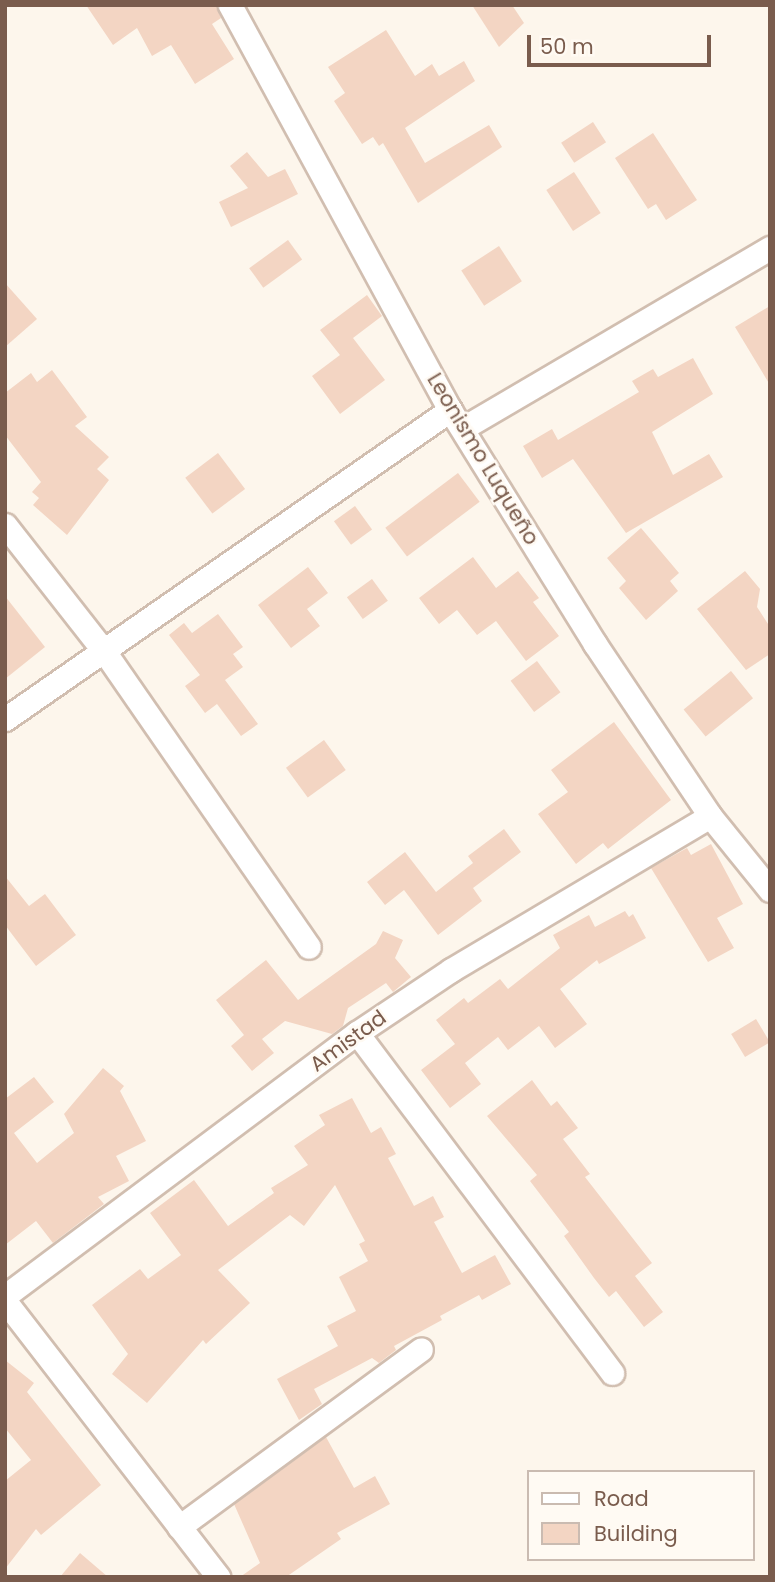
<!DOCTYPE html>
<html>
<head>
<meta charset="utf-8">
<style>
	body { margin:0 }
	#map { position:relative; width:775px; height:1582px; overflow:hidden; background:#fdf6ec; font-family:Poppins,sans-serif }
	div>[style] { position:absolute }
	.building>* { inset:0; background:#f3d5c3; transform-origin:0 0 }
	.roads { filter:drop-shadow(2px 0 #d1beb0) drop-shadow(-2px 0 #d1beb0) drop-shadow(0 2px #d1beb0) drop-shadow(0 -2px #d1beb0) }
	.street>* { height:23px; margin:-11.5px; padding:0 11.5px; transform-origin:11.5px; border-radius:11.5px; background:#fff }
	span { translate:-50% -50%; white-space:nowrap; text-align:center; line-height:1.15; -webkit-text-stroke:5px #fffaf3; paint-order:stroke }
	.street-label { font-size:21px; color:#7a5c4d }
	.frame { position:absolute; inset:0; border:7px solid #7a5c4d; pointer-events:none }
	.legend { position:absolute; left:527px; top:1470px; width:228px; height:91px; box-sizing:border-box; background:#fffaf3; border:2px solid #cabbb1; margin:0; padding:9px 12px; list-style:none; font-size:21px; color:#7a5c4d }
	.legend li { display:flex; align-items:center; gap:14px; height:35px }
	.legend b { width:35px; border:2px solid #cabbb1 }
	.scale { position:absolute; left:527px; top:35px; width:184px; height:32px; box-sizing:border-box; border:4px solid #7a5c4d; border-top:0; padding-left:9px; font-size:21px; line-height:24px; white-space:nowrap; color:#7a5c4d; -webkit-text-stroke:5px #fffaf3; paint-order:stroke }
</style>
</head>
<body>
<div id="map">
	<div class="building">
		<div style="clip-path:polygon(86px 5px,216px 5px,221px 18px,212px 24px,234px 59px,195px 84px,171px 45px,152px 56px,137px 28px,113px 45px)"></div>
		<div style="clip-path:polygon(472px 5px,512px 5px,524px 23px,499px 47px)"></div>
		<div style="clip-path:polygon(386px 30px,415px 76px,432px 64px,439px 76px,464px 61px,475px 81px,405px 128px,425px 163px,489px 125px,502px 147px,418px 203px,383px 143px,379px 146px,373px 137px,362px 144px,334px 101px,345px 93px,328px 67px)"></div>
		<div style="left:593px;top:122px;width:24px;height:38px;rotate:57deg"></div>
		<div style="clip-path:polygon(653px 133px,697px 200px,666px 220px,656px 204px,648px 209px,615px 158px)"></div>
		<div style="clip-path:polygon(247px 152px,268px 177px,285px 169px,298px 194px,231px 227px,219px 202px,248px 188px,230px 166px)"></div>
		<div style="left:574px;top:172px;width:49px;height:33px;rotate:57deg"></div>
		<div style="left:288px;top:240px;width:24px;height:48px;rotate:54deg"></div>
		<div style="left:499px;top:246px;width:42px;height:45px;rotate:57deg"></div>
		<div style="clip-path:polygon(5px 283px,37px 319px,5px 347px)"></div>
		<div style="clip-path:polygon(367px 295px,382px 316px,353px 338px,385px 380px,340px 414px,312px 376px,340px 355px,320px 330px)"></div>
		<div style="clip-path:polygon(770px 306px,770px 385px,735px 327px)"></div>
		<div style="clip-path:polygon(693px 358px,713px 394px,652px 432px,673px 475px,709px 454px,723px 477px,626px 533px,573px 459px,542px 478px,523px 446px,552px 429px,558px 440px,639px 392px,632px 381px,653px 369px,658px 377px)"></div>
		<div style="clip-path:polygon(52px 370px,87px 417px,75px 426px,109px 457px,97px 469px,109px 480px,67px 535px,33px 505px,39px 498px,32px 492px,41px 482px,5px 435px,5px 393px,31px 373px,37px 382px)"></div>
		<div style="left:218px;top:453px;width:45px;height:41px;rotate:53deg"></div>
		<div style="left:458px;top:473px;width:36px;height:91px;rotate:53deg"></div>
		<div style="left:355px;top:506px;width:29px;height:26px;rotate:54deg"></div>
		<div style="clip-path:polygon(641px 528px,679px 573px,670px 581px,678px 591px,646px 620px,619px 588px,626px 581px,607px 558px)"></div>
		<div style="clip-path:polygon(473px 557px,496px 588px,518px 571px,539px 598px,533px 602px,559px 636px,526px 661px,496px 621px,477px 635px,457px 610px,439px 624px,419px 598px)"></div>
		<div style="clip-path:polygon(308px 567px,328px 593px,307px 609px,320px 626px,291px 648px,258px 605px)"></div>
		<div style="clip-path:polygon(745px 571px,760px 589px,757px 607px,770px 627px,770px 654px,746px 670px,697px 609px)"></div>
		<div style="left:372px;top:579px;width:27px;height:31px;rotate:54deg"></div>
		<div style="clip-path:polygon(5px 596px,45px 647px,5px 679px)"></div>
		<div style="clip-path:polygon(218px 614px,243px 647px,233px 654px,243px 667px,225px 680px,258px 724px,241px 736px,217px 704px,205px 713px,185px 686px,200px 675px,169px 635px,184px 623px,192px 633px)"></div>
		<div style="left:537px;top:661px;width:39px;height:33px;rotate:53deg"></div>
		<div style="left:731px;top:671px;width:35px;height:61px;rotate:51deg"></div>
		<div style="clip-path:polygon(614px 722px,671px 800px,608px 849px,603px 843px,576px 864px,538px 814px,568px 792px,551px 770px)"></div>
		<div style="left:324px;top:740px;width:37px;height:47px;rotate:54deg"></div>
		<div style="clip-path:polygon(504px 829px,521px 852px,473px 888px,482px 901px,438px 935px,404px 890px,385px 905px,367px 882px,405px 852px,436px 892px,473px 863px,468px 856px)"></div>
		<div style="clip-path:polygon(711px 844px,743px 904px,717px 918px,734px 948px,708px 962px,651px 868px,687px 848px,691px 855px)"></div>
		<div style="clip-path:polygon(5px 876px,29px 906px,45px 894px,76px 935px,36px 966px,5px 925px)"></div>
		<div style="clip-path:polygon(625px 911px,629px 917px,633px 914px,646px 938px,599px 964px,597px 960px,560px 989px,587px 1024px,555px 1048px,539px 1026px,508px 1050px,498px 1037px,465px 1063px,481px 1084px,450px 1108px,421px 1070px,455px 1044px,436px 1020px,464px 998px,468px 1003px,500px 979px,508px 989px,560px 948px,553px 935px,589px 915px,595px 927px)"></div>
		<div style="clip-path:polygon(383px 931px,403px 940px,395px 958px,411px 977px,393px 992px,386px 983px,348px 1008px,343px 1026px,332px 1034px,285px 1021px,262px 1039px,274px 1053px,252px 1071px,231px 1046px,244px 1035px,216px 1000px,266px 960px,298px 1000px,376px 944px)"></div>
		<div style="left:756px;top:1019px;width:27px;height:29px;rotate:59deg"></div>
		<div style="clip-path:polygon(103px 1068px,124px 1086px,120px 1091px,146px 1141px,116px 1156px,129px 1181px,98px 1197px,104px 1204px,53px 1243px,36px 1221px,5px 1245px,5px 1099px,34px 1077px,54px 1102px,14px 1133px,37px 1163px,74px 1133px,64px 1114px)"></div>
		<div style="clip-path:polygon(532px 1080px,551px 1106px,557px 1101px,578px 1128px,563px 1139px,590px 1174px,585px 1177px,652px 1263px,635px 1276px,663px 1312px,644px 1327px,616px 1291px,609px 1297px,594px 1278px,564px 1236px,569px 1232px,530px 1181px,537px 1175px,487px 1116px)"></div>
		<div style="clip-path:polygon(352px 1098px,371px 1133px,381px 1127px,396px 1154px,388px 1158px,414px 1206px,433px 1196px,444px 1217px,434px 1222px,462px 1273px,495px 1255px,511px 1284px,482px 1300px,479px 1295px,440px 1316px,442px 1320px,394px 1346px,396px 1350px,379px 1363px,372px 1358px,314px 1389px,322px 1404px,299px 1420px,277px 1379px,338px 1346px,327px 1326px,356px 1311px,339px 1277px,368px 1261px,359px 1244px,365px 1241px,335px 1185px,304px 1226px,290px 1215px,218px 1270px,250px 1303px,206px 1344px,203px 1340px,147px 1403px,112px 1374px,128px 1354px,92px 1305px,140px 1269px,148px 1279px,181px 1255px,150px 1213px,194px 1180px,228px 1226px,274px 1193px,271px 1188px,308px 1165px,294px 1146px,325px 1125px,319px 1115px)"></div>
		<div style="clip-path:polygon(5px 1360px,34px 1383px,27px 1392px,101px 1485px,41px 1535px,36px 1529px,5px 1569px,5px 1481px,31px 1460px,5px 1428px)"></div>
		<div style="clip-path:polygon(326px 1437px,354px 1488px,375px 1476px,390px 1504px,337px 1533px,341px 1539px,286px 1577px,240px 1577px,260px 1563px,234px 1504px)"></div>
		<div style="clip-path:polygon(80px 1553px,108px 1577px,60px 1577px)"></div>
	</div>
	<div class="roads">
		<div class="street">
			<div style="left:230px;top:5px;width:461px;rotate:61.5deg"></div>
			<div style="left:450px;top:410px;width:275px;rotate:58.2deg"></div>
			<div style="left:595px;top:644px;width:207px;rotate:56.2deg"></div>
			<div style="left:710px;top:816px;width:95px;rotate:51deg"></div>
			<div style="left:463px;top:428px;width:356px;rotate:-30.4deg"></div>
			<div style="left:5px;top:525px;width:164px;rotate:51.9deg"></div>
			<div style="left:106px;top:654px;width:356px;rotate:55.3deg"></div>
			<div style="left:5px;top:719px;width:542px;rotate:-34.78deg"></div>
			<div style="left:357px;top:1033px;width:425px;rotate:53.1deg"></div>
			<div style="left:5px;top:1296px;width:439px;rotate:-36.8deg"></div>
			<div style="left:357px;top:1033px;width:113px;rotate:-33.8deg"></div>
			<div style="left:451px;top:970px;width:301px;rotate:-30.7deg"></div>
			<div style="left:5px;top:1301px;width:349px;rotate:52.3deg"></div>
			<div style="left:179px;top:1527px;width:300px;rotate:-36.3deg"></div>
		</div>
	</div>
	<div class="street-label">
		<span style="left:483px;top:459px;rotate:59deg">Leonismo Luqueño</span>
		<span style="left:348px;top:1041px;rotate:-36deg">Amistad</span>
	</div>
	<div class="frame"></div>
	<ul class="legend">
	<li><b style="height:9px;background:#fff"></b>Road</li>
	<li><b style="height:19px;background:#f3d5c3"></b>Building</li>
	</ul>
	<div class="scale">50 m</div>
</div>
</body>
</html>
